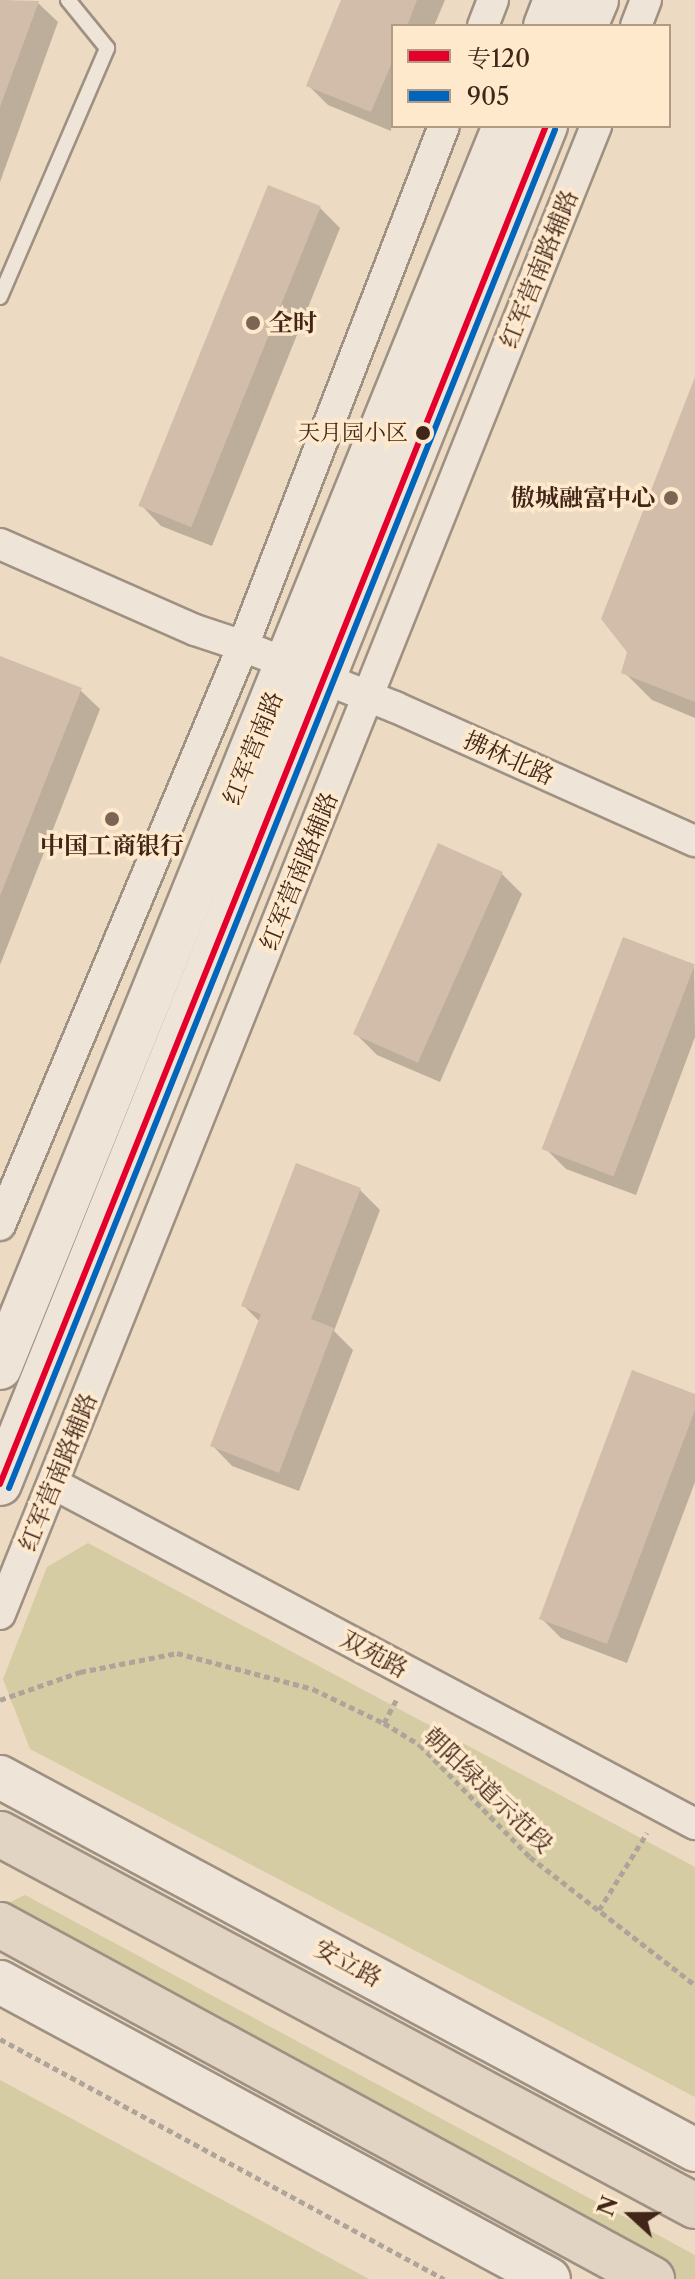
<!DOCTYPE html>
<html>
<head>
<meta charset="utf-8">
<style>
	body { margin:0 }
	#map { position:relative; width:695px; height:2279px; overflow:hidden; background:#ecdac2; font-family:"Libre Caslon Text","Noto Serif SC",serif }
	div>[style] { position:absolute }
	.green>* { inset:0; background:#d5cca3 }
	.shadow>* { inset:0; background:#0003 }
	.building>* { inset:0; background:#d2bdaa; transform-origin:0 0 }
	.path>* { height:5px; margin-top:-2.5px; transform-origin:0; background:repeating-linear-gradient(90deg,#aea49a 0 6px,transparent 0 10px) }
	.roads { filter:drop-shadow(2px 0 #9f9182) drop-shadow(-2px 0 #9f9182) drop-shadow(0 2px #9f9182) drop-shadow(0 -2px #9f9182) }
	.lane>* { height:14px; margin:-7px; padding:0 7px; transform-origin:7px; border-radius:7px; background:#eee4d8 }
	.street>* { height:30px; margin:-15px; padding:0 15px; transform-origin:15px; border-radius:15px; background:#eee4d8 }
	.secondary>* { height:42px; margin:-21px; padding:0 21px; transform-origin:21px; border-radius:21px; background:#eee4d8 }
	.primary>* { height:44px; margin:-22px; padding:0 22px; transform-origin:22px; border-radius:22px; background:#e1d4c3 }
	.bus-1>* { height:6px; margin:-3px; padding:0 3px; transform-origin:3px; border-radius:3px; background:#e4002b }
	.bus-2>* { height:6px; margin:-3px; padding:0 3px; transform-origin:3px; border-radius:3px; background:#0065bd }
	.dots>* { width:22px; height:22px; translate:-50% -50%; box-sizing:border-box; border:4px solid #fee9cc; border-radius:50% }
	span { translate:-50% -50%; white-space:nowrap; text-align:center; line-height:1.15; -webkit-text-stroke:7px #fee9cc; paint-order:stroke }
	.bus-label { font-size:22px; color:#412518 }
	.right { translate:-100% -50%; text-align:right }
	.street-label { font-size:24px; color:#412518 }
	.poi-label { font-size:24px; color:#412518; font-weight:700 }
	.left { translate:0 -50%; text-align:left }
	.legend { position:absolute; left:391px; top:24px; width:280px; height:104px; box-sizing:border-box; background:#fee9cc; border:2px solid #b29b84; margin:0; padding:10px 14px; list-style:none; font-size:24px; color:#412518 }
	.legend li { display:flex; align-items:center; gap:16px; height:40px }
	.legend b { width:40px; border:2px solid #b29b84 }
	.north { position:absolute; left:591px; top:2175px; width:80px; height:80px; -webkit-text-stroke:6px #fee9cc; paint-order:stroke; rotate:291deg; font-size:22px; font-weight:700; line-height:32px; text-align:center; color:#412518 }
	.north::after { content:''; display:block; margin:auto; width:28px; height:36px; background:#412518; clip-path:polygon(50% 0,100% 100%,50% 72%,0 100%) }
</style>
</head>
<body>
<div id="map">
	<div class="green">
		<div style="clip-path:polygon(88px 1543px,695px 1867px,695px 2097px,30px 1749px,3px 1679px,47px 1567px)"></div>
		<div style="clip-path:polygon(25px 1895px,695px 2255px,695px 2279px,638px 2279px,0 1907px)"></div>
		<div style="clip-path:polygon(0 2080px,369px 2279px,0 2279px)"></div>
	</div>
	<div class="shadow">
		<div style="clip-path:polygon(0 0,38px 3px,58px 22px,0 182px)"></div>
		<div style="clip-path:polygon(343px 0,445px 0,434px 26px,393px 26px,391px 131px,328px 105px,308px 85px)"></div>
		<div style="clip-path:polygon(320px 208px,340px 228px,212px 546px,161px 526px,142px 506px)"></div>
		<div style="clip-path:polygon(695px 382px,695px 718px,652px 700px,624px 672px)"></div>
		<div style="clip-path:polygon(0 658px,80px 690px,100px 709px,0 965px)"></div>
		<div style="clip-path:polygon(502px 874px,522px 894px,440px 1082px,377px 1055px,357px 1035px)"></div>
		<div style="clip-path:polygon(694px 966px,695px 1037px,636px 1195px,566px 1169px,546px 1149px)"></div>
		<div style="clip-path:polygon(360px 1190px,380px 1210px,334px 1331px,353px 1350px,299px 1491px,232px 1466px,213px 1446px,260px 1322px,244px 1306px)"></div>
		<div style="clip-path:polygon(695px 1396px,695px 1482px,627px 1663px,561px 1638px,541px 1618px)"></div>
	</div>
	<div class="building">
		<div style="clip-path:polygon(0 0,39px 1px,0 107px)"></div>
		<div style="clip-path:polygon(341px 0,417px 0,407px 26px,393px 26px,393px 60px,371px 112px,306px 86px)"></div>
		<div style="left:268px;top:185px;width:57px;height:346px;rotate:22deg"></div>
		<div style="clip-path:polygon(695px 377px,695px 702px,621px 673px,627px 652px,601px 619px)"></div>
		<div style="clip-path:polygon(0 656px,82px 688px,0 896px)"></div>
		<div style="left:438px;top:843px;width:71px;height:209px;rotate:24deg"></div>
		<div style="left:623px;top:937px;width:77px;height:227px;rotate:21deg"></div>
		<div style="clip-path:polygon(296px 1163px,361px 1188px,311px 1319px,334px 1328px,279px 1473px,210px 1446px,261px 1314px,241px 1306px)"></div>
		<div style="clip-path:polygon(632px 1370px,695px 1394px,695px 1410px,607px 1644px,539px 1619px)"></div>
	</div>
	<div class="path">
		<div style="left:0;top:1700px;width:85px;rotate:-19.3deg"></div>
		<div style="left:80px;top:1672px;width:99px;rotate:-11.1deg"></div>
		<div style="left:177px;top:1653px;width:141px;rotate:14.8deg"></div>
		<div style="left:313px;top:1689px;width:79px;rotate:25.6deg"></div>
		<div style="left:384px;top:1723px;width:42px;rotate:31.4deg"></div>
		<div style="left:420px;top:1745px;width:157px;rotate:45.5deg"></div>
		<div style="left:530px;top:1857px;width:209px;rotate:37.8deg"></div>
		<div style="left:384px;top:1723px;width:27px;rotate:-62deg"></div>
		<div style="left:599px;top:1910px;width:91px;rotate:-58.1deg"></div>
		<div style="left:0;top:2039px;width:505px;rotate:28.39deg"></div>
	</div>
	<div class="roads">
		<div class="lane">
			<div style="left:0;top:297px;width:271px;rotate:-66.7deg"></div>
			<div style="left:107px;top:48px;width:62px;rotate:-129.1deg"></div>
		</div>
		<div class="street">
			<div style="left:483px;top:26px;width:28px;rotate:-69deg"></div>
			<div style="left:636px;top:26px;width:28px;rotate:-69deg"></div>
			<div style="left:0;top:544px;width:213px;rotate:23.8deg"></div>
			<div style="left:195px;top:630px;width:51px;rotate:18.4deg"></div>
			<div style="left:243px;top:646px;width:164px;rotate:21.9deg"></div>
			<div style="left:395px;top:707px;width:329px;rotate:24.1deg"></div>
			<div style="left:0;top:1225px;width:628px;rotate:-67.23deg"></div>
			<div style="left:243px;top:646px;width:557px;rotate:-68.87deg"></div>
			<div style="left:54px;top:1484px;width:726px;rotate:27.94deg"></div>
			<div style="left:0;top:1614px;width:1603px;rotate:-68.17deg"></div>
		</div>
		<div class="secondary">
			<div style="left:545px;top:26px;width:28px;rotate:-69deg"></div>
			<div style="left:586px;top:26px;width:28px;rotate:-67deg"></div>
			<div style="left:0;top:1368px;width:1340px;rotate:-67.91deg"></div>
			<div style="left:0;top:1484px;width:1464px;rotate:-68.1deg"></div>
			<div style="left:0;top:1777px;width:789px;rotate:28.22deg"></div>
			<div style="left:0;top:1982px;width:624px;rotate:28.41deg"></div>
		</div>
		<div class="primary">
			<div style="left:0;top:1834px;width:788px;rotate:28.16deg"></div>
			<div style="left:0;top:1925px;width:742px;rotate:28.5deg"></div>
		</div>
	</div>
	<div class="bus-1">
		<div style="left:0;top:1484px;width:1464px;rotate:-68.1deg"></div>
	</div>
	<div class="bus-2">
		<div style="left:9px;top:1488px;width:1464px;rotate:-68.1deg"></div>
	</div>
	<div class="dots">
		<div style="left:253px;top:323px;background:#7d6454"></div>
		<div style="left:423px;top:433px;background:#412518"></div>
		<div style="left:671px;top:498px;background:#7d6454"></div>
		<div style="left:112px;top:819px;background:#7d6454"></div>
	</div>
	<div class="bus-label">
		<span class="right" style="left:408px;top:433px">天月园小区</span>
	</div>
	<div class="street-label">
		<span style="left:539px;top:269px;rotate:-68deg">红军营南路辅路</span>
		<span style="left:253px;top:748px;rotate:-68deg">红军营南路</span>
		<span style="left:509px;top:758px;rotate:24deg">拂林北路</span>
		<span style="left:299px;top:871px;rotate:-68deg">红军营南路辅路</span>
		<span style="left:58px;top:1472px;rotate:-68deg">红军营南路辅路</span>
		<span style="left:374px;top:1654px;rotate:28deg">双苑路</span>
		<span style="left:488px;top:1790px;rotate:44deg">朝阳绿道示范段</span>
		<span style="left:348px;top:1963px;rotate:28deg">安立路</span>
	</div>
	<div class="poi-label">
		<span class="left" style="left:269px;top:323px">全时</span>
		<span class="right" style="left:655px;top:498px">傲城融富中心</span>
		<span style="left:112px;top:846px">中国工商银行</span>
	</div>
	<ul class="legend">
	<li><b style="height:10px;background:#e4002b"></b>专120</li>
	<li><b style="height:10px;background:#0065bd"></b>905</li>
	</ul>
	<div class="north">N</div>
</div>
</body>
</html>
